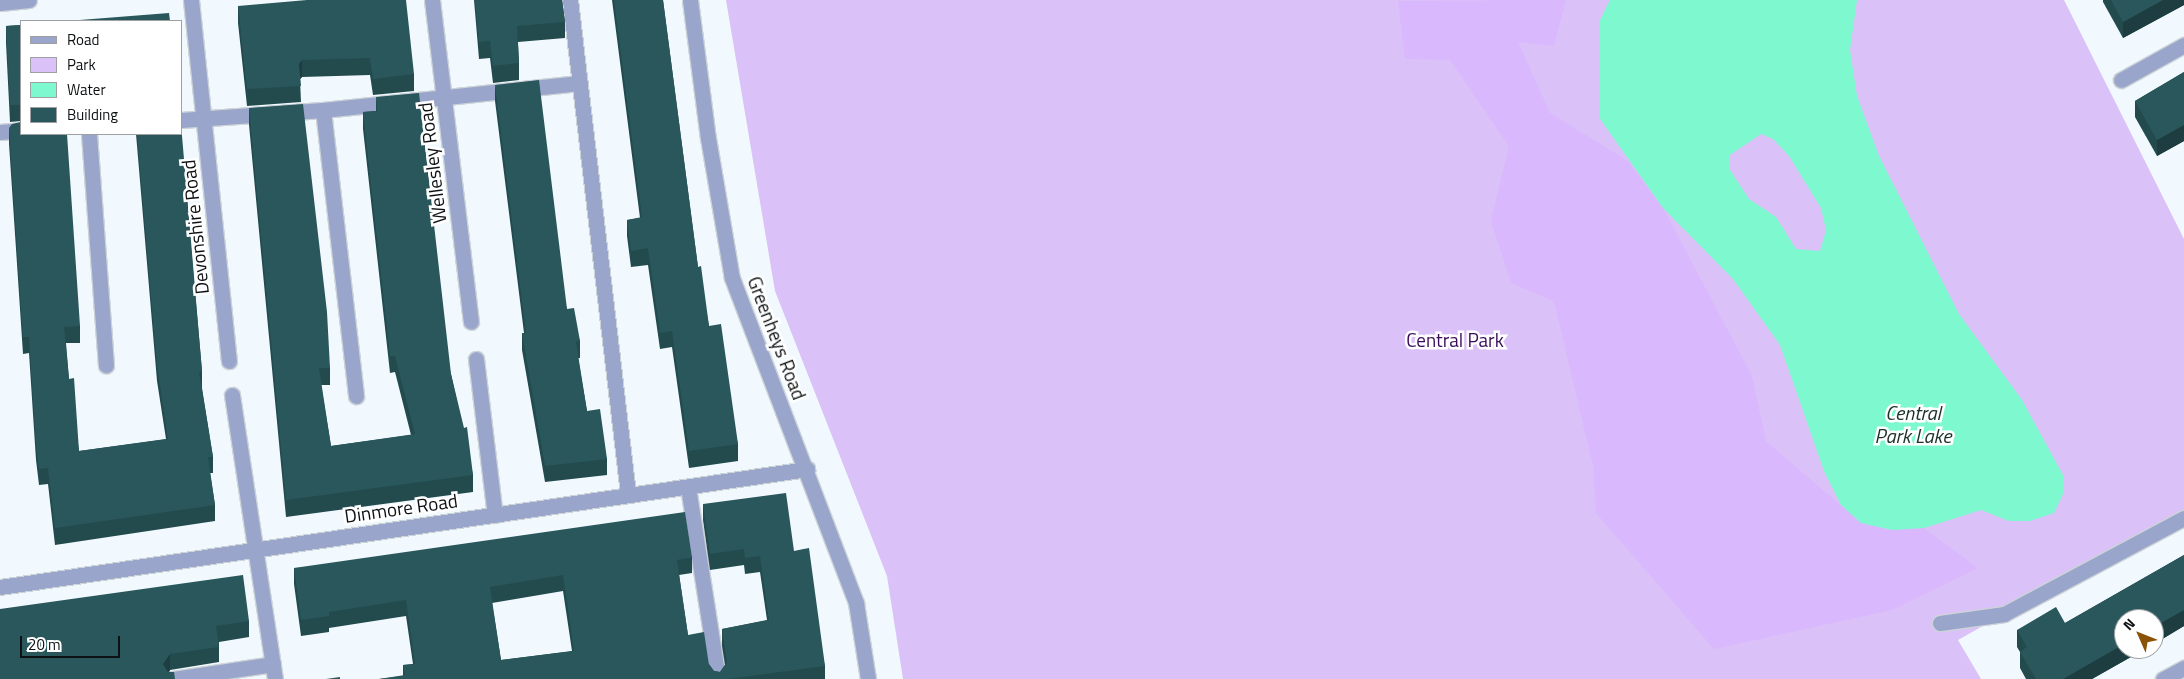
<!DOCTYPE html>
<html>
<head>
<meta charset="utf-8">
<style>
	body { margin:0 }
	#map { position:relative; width:2184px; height:679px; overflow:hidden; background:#f1f9fe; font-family:"Titillium Web",sans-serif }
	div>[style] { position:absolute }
	.green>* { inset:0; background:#dac1f7 }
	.forest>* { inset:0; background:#d9b8fe }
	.water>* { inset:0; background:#7ef9cf }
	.roads { filter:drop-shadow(1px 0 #cdd4d8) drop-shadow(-1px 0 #cdd4d8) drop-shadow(0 1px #cdd4d8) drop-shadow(0 -1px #cdd4d8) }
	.minor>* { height:15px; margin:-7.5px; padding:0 7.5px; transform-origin:7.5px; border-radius:7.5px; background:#99a5cb }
	.wall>* { inset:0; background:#234b4e }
	.shaded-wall>* { inset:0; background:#1d3d40 }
	.building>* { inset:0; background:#29575b }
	span { translate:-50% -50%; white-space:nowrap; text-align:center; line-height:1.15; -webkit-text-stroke:5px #fff; paint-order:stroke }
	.street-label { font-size:19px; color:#0e1113 }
	.park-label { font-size:19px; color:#390d59 }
	.water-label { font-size:20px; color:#1c3129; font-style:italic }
	.legend { position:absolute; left:20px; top:20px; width:162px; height:115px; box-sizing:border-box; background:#fff; border:1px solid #9fa0a1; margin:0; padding:6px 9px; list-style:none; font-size:15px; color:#0e1113 }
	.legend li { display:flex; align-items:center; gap:10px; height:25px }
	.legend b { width:25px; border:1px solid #9fa0a1 }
	.north { position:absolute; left:2114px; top:609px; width:50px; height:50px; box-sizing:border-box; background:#fff; border:1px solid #9fa0a1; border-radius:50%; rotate:314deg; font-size:14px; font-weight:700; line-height:20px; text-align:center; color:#0e1113 }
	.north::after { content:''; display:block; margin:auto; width:18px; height:22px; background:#8b5307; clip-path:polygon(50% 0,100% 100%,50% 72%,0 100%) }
	.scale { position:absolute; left:20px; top:636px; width:100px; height:22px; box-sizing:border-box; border:2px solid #0e1113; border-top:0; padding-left:6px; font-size:15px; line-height:18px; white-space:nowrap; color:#0e1113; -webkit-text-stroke:4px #fff; paint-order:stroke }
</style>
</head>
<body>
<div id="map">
	<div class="green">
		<div style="clip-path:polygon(726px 0,2064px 0,2184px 239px,2184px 512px,1958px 640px,1981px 679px,903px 679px,887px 576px,775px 291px)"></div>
	</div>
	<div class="forest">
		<div style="clip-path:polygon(1566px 0,1554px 46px,1518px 42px,1550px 113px,1628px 161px,1663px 208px,1752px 376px,1766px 441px,1861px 523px,1892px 530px,1924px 528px,1978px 568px,1892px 610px,1714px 649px,1596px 513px,1593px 466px,1554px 301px,1511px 283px,1491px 221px,1509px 146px,1450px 60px,1405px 59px,1398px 1px)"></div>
	</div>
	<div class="water">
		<div style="clip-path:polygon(evenodd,1610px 0,1857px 0,1850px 50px,1857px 96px,1879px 156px,1959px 314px,2022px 400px,2063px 475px,2063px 494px,2054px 513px,2030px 521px,2009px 521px,1981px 510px,1924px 528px,1892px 530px,1861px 523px,1841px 505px,1824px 471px,1780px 345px,1733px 279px,1663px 208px,1600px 119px,1600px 20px,1610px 0,1761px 134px,1773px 139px,1789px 156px,1821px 208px,1826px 230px,1820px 251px,1796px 249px,1776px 217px,1749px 199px,1730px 170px,1730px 155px,1761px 134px)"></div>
	</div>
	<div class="roads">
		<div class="minor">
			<div style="left:191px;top:0;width:363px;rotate:84deg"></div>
			<div style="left:432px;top:0;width:324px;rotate:83.1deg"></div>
			<div style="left:570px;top:0;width:498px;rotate:83.3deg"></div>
			<div style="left:690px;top:0;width:139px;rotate:82.6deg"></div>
			<div style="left:708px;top:138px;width:142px;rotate:80.3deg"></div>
			<div style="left:732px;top:278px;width:348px;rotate:69.1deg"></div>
			<div style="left:856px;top:603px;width:77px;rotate:81deg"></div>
			<div style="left:0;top:3px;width:29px;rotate:-6deg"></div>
			<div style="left:2121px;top:80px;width:72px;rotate:-29.1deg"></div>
			<div style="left:323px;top:110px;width:288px;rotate:83.4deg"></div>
			<div style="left:181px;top:120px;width:142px;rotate:-4deg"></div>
			<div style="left:323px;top:110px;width:258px;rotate:-6deg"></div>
			<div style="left:0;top:132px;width:21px;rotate:-5deg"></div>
			<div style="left:89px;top:134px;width:232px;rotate:85.8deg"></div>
			<div style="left:476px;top:359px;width:157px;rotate:83.1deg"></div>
			<div style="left:232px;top:395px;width:287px;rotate:81.4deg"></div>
			<div style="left:688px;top:487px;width:194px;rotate:81.1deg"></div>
			<div style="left:0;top:587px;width:816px;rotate:-8.32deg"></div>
			<div style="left:1940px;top:623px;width:65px;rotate:-8deg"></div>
			<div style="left:2004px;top:614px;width:204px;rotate:-28.1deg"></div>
			<div style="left:172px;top:679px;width:102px;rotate:-8.4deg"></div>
			<div style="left:2163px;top:679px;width:24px;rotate:-28deg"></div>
		</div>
	</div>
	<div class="wall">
		<div style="clip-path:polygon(474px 0,562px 0,565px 22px,565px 38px,518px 42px,519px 63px,519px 80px,493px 83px,490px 58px,479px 59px)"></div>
		<div style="clip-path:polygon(612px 0,663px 0,698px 267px,709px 326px,738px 444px,738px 461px,689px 468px,672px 347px,660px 349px,648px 265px,631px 267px,627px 236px,627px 220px,640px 218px)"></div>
		<div style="clip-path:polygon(2103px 0,2184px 0,2184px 5px,2123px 38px,2103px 2px)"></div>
		<div style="clip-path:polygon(238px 6px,414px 74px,414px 91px,373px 95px,370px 75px,302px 77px,300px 79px,301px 102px,247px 106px,238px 23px)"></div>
		<div style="clip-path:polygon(21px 25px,21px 121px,10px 122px,6px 43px,6px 26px)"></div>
		<div style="clip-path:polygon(2184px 72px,2184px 141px,2157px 156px,2135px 117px,2135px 101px)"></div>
		<div style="clip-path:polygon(495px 85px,567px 309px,580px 341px,580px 358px,578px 358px,587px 411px,607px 459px,607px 475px,545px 482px,522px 350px,522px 333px,524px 333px,495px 101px)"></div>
		<div style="clip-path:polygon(376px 97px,451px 374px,473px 475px,473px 492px,286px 517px,249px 125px,249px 108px,330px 368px,330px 385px,321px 385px,331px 446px,411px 435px,395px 372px,390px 373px,363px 129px,363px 112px,376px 111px)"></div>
		<div style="clip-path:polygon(9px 128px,80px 326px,80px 343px,66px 343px,69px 379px,79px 451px,166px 439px,157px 381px,136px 134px,181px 134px,202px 371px,202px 388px,213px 457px,213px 473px,210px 473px,215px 505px,215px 521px,55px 545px,48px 484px,39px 485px,36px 460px,29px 353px,23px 354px,9px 144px)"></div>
		<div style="clip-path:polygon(evenodd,703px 504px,794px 551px,825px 666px,825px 679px,379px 679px,403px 676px,403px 665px,413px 664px,406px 616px,329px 628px,329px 632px,301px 636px,294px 584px,294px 568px,692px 557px,692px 573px,679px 575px,688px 635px,714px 671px,720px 672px,725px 665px,722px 646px,722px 629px,767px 620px,760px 572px,745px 574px,744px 565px,710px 570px,703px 520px,703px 504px,563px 591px,572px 651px,501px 660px,492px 603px,563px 591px)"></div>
		<div style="clip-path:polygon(2184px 555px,2184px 626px,2154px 644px,2124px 649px,2145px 649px,2092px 679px,2026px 679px,2020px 668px,2020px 652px,2017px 647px,2017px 630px,2065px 623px)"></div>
		<div style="clip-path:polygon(0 609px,249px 621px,249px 637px,219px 642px,219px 662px,170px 670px,169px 672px)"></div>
	</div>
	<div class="shaded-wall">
		<div style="clip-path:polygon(2163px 0,2184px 0,2184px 5px,2123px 38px,2123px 22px)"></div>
		<div style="clip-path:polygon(302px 60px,302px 77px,299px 80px,299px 64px)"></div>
		<div style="clip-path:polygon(2184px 125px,2184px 141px,2157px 156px,2157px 140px)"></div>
		<div style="clip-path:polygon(2184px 610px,2184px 626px,2154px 644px,2154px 627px)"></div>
		<div style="clip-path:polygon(2124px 644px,2124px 649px,2145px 649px,2092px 679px,2063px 679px)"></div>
		<div style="clip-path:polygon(170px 654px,170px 670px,163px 679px,163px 664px)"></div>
	</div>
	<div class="building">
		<div style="clip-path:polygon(307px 0,406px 0,414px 74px,373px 79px,370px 58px,302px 60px,299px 64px,301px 86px,247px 89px,238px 6px)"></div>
		<div style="clip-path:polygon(475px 0,562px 0,565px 22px,517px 26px,519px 63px,493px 66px,490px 41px,479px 42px)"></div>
		<div style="clip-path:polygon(614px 0,663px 0,698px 267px,701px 266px,709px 326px,721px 324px,738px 444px,689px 451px,672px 331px,660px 333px,648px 248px,631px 251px,627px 220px,642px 217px)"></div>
		<div style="clip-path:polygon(2111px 0,2163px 0,2123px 22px)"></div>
		<div style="clip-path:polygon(169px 13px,170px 21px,67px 21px)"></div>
		<div style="clip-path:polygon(21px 25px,21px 105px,10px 105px,6px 26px)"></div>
		<div style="clip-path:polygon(2184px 72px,2184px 125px,2157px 140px,2135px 101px)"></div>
		<div style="clip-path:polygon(539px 80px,567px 309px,574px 308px,580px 341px,576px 342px,587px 411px,600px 409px,607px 459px,545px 466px,522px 333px,526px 333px,495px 85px)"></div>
		<div style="clip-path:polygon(419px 93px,451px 374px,464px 428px,467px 427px,473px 475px,286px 500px,249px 108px,303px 104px,327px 312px,330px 368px,319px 368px,331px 446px,415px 434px,395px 356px,390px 356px,363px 112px,377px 111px,376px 97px)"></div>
		<div style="clip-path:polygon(21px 122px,21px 134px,67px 134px,80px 326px,64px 327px,69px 379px,74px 378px,79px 451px,168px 439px,157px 365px,137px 134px,181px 134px,181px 124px,202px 371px,199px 372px,213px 457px,208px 457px,215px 505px,55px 528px,48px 468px,39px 469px,36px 444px,29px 337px,23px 337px,9px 128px,12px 124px)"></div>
		<div style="clip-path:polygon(evenodd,786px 493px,794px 551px,809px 548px,825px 666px,728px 679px,379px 679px,405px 675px,403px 665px,415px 664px,406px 600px,329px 612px,329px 616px,301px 620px,294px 568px,685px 512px,692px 557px,677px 560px,688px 635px,704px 632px,709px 665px,714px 671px,720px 672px,727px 662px,722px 629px,769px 620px,760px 556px,745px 558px,744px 549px,710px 554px,703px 504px,786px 493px,563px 575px,574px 651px,501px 660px,490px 587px,563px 575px)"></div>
		<div style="clip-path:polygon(2184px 555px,2184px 610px,2154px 627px,2154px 619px,2124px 619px,2124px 644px,2063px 679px,2036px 679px,2020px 652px,2027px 647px,2017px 630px,2056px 607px,2065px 623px)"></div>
		<div style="clip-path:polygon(243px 575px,249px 621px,216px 626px,219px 647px,170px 654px,163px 664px,168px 672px,174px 672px,175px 679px,0 679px,0 609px)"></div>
		<div style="clip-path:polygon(340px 677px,340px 679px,326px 679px)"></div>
	</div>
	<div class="street-label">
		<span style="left:432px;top:163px;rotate:-97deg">Wellesley Road</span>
		<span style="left:195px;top:227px;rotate:-96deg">Devonshire Road</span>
		<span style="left:777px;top:338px;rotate:69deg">Greenheys Road</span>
		<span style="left:401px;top:508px;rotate:-8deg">Dinmore Road</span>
	</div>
	<div class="park-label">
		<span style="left:1455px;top:340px">Central Park</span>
	</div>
	<div class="water-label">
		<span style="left:1913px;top:424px">Central<br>Park Lake</span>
	</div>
	<ul class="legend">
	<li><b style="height:6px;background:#99a5cb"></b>Road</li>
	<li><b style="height:14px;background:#dac1f7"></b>Park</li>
	<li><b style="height:14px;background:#7ef9cf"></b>Water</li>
	<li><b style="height:14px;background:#29575b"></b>Building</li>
	</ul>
	<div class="north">N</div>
	<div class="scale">20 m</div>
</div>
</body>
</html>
